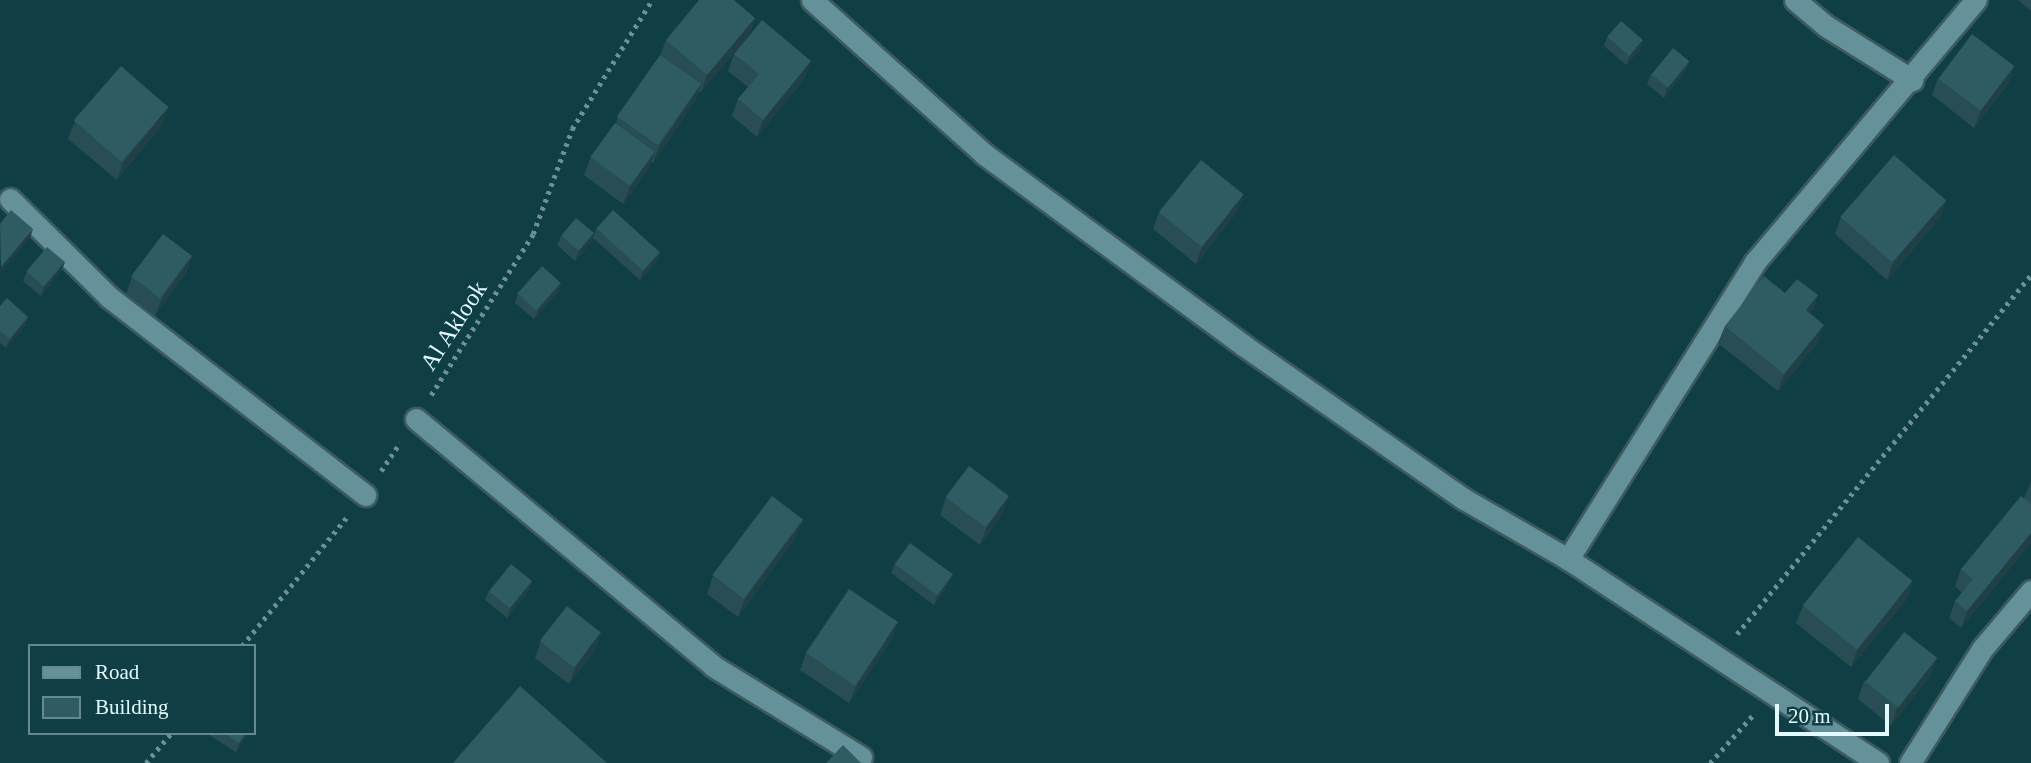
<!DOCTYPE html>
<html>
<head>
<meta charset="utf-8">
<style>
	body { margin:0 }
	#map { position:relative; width:2031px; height:763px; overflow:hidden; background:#103e45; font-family:"Times New Roman",serif }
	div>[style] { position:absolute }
	.path>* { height:4.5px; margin-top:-2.25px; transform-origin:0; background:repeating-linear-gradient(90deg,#6c9096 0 3.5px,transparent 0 8.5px) }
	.roads { filter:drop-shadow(2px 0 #3c5b60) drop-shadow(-2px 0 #3c5b60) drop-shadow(0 2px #3c5b60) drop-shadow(0 -2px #3c5b60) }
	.lane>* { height:21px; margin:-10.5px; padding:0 10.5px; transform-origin:10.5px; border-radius:10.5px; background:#65929a }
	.street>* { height:21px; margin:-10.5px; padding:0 10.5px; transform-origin:10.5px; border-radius:10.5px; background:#65929a }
	.secondary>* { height:21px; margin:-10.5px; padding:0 10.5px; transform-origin:10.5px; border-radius:10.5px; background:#65929a }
	.wall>* { inset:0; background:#284e54 }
	.shaded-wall>* { inset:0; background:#214045 }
	.building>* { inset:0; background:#2f5b62; transform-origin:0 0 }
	span { translate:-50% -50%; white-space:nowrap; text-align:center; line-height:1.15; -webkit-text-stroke:6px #103e45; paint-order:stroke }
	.street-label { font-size:24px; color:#e2f9fd }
	.legend { position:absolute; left:28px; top:644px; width:228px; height:91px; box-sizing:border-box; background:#103e45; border:2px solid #64898f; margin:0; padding:9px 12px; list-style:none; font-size:21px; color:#e2f9fd }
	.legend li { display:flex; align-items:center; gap:14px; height:35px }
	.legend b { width:35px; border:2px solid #64898f }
	.scale { position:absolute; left:1775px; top:704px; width:114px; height:32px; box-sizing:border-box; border:4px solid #e2f9fd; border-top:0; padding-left:9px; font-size:21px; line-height:24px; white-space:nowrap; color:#e2f9fd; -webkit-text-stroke:5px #103e45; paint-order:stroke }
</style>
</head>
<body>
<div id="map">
	<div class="path">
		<div style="left:431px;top:395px;width:191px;rotate:-57.6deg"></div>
		<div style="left:533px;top:234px;width:112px;rotate:-69.6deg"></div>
		<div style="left:572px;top:129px;width:152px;rotate:-58.2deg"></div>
		<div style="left:381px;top:471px;width:34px;rotate:-56deg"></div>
		<div style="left:1737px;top:634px;width:464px;rotate:-50.7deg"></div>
		<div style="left:242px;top:646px;width:166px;rotate:-50.9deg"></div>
		<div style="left:146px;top:763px;width:39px;rotate:-50deg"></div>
		<div style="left:1710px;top:763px;width:66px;rotate:-48.1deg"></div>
	</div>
	<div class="roads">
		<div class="lane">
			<div style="left:10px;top:199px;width:139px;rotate:44.7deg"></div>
			<div style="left:109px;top:297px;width:324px;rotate:37.7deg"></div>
			<div style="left:416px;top:419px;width:386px;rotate:39.7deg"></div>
			<div style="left:713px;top:666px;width:174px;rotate:31.6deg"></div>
		</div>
		<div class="street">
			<div style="left:1795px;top:0;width:40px;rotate:40deg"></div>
			<div style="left:1826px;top:26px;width:102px;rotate:32.1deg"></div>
			<div style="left:1568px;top:559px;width:351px;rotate:-57.8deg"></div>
			<div style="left:1755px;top:262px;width:343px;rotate:-49.9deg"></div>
			<div style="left:1910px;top:763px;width:135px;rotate:-57.7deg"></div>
			<div style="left:1982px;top:649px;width:76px;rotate:-49.8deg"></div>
		</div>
		<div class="secondary">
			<div style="left:812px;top:0;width:231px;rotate:41.8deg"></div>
			<div style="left:984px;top:154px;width:322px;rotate:36.4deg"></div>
			<div style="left:1243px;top:345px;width:269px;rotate:34.9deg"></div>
			<div style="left:1464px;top:499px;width:120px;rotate:30deg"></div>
			<div style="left:1568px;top:559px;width:371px;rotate:33.3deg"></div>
		</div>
	</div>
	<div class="wall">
		<div style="clip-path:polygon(2018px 0,2031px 0,2031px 11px)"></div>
		<div style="clip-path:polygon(755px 18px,749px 35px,701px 92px,699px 91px,695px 101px,653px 163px,651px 162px,648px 170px,623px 204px,584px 175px,591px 157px,616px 123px,618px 117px,660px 56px,666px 40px)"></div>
		<div style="clip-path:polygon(1607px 37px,1640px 50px,1626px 65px,1604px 46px)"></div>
		<div style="clip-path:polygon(734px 54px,805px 78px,757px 137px,732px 116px,738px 99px,748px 87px,728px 71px)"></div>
		<div style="clip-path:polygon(1689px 61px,1686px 70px,1664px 98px,1647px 84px,1651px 74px)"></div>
		<div style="clip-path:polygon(2014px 66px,2008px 84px,1974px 128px,1932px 95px,1938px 78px)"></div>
		<div style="clip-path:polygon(75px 121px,163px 124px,117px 180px,68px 139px)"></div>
		<div style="clip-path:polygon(1946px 201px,1940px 218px,1887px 280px,1835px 234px,1841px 217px)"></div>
		<div style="clip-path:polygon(1159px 212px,1237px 212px,1196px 264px,1153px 229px)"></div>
		<div style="clip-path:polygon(596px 229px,660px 252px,657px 261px,640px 280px,593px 238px)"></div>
		<div style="clip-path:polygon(594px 233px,591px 242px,575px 261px,557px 245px,561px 236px)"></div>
		<div style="clip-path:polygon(192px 256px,186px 273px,155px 316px,126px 294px,132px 277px)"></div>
		<div style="clip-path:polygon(65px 262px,61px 271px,41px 296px,23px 281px,27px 272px)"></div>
		<div style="clip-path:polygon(561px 283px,558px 292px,534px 319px,515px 303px,518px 294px)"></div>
		<div style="clip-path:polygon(1785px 293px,1818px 295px,1810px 314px,1818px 342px,1778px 391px,1718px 343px,1725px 326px)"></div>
		<div style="clip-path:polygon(0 306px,28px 317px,25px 326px,6px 348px,0 343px)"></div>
		<div style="clip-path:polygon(2031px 482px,2031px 543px,1961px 628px,1949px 618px,1955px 601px,1962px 593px,1955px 586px,1961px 569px,2024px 498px)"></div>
		<div style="clip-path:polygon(946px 498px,1003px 513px,980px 545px,940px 515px)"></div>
		<div style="clip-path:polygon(803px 519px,796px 537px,738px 617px,707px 594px,713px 576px)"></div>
		<div style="clip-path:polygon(895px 564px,949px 584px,934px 605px,891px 573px)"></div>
		<div style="clip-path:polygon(532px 581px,529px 590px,507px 618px,485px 600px,489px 591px)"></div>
		<div style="clip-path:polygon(1907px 599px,1851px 667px,1796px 623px,1803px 606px)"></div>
		<div style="clip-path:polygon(892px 639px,849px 703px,800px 670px,806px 653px)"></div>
		<div style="clip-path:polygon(541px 641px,595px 650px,569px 684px,535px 658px)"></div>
		<div style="clip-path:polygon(1937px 658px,1930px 676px,1891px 726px,1858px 699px,1864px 681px)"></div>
		<div style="clip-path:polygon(206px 733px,248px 733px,236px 752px)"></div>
	</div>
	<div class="shaded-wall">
		<div style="clip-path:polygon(755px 18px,749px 35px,701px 92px,707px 75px)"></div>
		<div style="clip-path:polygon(1643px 40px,1640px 50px,1626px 65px,1630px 56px)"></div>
		<div style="clip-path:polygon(811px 61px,805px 78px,757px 137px,763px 120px)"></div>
		<div style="clip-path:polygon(1689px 61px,1686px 70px,1664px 98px,1667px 88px)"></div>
		<div style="clip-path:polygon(2014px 66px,2008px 84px,1974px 128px,1981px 110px)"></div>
		<div style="clip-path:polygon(701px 84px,695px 101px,653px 163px,659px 146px)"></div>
		<div style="clip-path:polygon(169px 107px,163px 124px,117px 180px,123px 162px)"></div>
		<div style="clip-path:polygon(655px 152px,648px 170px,623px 204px,630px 186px)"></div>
		<div style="clip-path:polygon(1244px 195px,1237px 212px,1196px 264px,1202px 247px)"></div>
		<div style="clip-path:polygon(1946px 201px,1940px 218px,1887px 280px,1893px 262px)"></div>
		<div style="clip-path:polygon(33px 229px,30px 238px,0 273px,1px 267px)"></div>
		<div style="clip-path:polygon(594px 233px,591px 242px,575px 261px,578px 252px)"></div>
		<div style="clip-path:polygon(660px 252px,657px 261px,640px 280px,643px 270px)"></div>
		<div style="clip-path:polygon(192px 256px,186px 273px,155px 316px,162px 298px)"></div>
		<div style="clip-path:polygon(65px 262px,61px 271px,41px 296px,44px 287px)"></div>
		<div style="clip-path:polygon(561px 283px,558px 292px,534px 319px,538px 310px)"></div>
		<div style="clip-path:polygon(1818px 295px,1811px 313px,1800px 328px,1806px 310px)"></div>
		<div style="clip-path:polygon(28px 317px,25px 326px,6px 348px,10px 339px)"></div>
		<div style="clip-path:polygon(1824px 325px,1818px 342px,1778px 391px,1784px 374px)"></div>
		<div style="clip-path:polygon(1009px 496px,1003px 513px,980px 545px,986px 528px)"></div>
		<div style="clip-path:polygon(803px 519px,796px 537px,738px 617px,744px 600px)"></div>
		<div style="clip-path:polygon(2031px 533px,2031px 543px,1961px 628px,1967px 611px)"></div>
		<div style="clip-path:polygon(953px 574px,949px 584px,934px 605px,937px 596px)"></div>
		<div style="clip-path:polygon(532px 581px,529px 590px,507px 618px,510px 608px)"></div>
		<div style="clip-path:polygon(1913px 581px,1907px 599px,1851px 667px,1857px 650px)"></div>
		<div style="clip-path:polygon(898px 622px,892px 639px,849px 703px,856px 686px)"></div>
		<div style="clip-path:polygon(601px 633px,595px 650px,569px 684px,576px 666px)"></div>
		<div style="clip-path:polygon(1937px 658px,1930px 676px,1891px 726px,1897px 708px)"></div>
		<div style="clip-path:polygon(246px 733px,248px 733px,236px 752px,239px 743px)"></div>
	</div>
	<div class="building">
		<div style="clip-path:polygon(699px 0,734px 0,755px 18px,707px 75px,666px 40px)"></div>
		<div style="clip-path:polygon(762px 20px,811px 61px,763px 120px,738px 99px,759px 74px,734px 54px)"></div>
		<div style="left:1621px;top:21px;width:29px;height:21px;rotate:41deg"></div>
		<div style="left:1972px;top:34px;width:53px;height:56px;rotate:37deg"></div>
		<div style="left:1673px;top:48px;width:21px;height:34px;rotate:39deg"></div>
		<div style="left:660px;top:55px;width:50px;height:75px;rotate:35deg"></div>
		<div style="left:121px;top:66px;width:63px;height:72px;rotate:41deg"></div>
		<div style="left:615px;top:123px;width:49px;height:42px;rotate:36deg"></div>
		<div style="left:1894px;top:155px;width:69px;height:82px;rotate:41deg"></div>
		<div style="left:1201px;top:160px;width:55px;height:67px;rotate:39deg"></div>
		<div style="clip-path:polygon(11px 210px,33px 229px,1px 267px,0 224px)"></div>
		<div style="left:613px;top:210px;width:63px;height:25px;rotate:42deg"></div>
		<div style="left:576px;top:218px;width:23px;height:23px;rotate:40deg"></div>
		<div style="left:163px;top:234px;width:36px;height:53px;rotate:37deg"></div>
		<div style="left:47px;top:247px;width:23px;height:32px;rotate:40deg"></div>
		<div style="left:542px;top:266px;width:25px;height:37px;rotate:42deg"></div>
		<div style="clip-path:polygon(1764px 276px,1785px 293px,1797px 279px,1818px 295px,1806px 310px,1824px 325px,1784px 374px,1725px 326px)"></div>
		<div style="clip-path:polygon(7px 298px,28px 317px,10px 339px,0 331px,0 306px)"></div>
		<div style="left:969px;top:466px;width:50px;height:39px;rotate:37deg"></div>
		<div style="left:772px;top:496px;width:39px;height:99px;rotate:37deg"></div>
		<div style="clip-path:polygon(2021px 496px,2031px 504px,2031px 533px,1967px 611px,1955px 601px,1973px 579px,1961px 569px)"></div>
		<div style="left:1858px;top:537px;width:70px;height:88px;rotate:39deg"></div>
		<div style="left:910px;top:543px;width:53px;height:26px;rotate:36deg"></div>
		<div style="left:511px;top:564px;width:27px;height:35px;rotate:39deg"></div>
		<div style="left:849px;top:589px;width:59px;height:77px;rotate:34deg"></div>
		<div style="left:567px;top:606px;width:43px;height:44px;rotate:38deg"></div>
		<div style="left:1904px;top:632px;width:42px;height:63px;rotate:38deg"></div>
		<div style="clip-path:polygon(520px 686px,607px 763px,453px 763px)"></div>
		<div style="clip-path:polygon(224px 733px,246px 733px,239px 743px)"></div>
		<div style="clip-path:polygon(843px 745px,861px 763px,826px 763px)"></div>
	</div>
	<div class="street-label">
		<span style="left:454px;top:326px;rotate:-57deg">Al Aklook</span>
	</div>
	<ul class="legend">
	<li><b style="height:9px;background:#65929a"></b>Road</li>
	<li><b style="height:19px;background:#2f5b62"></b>Building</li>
	</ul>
	<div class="scale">20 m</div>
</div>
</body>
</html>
